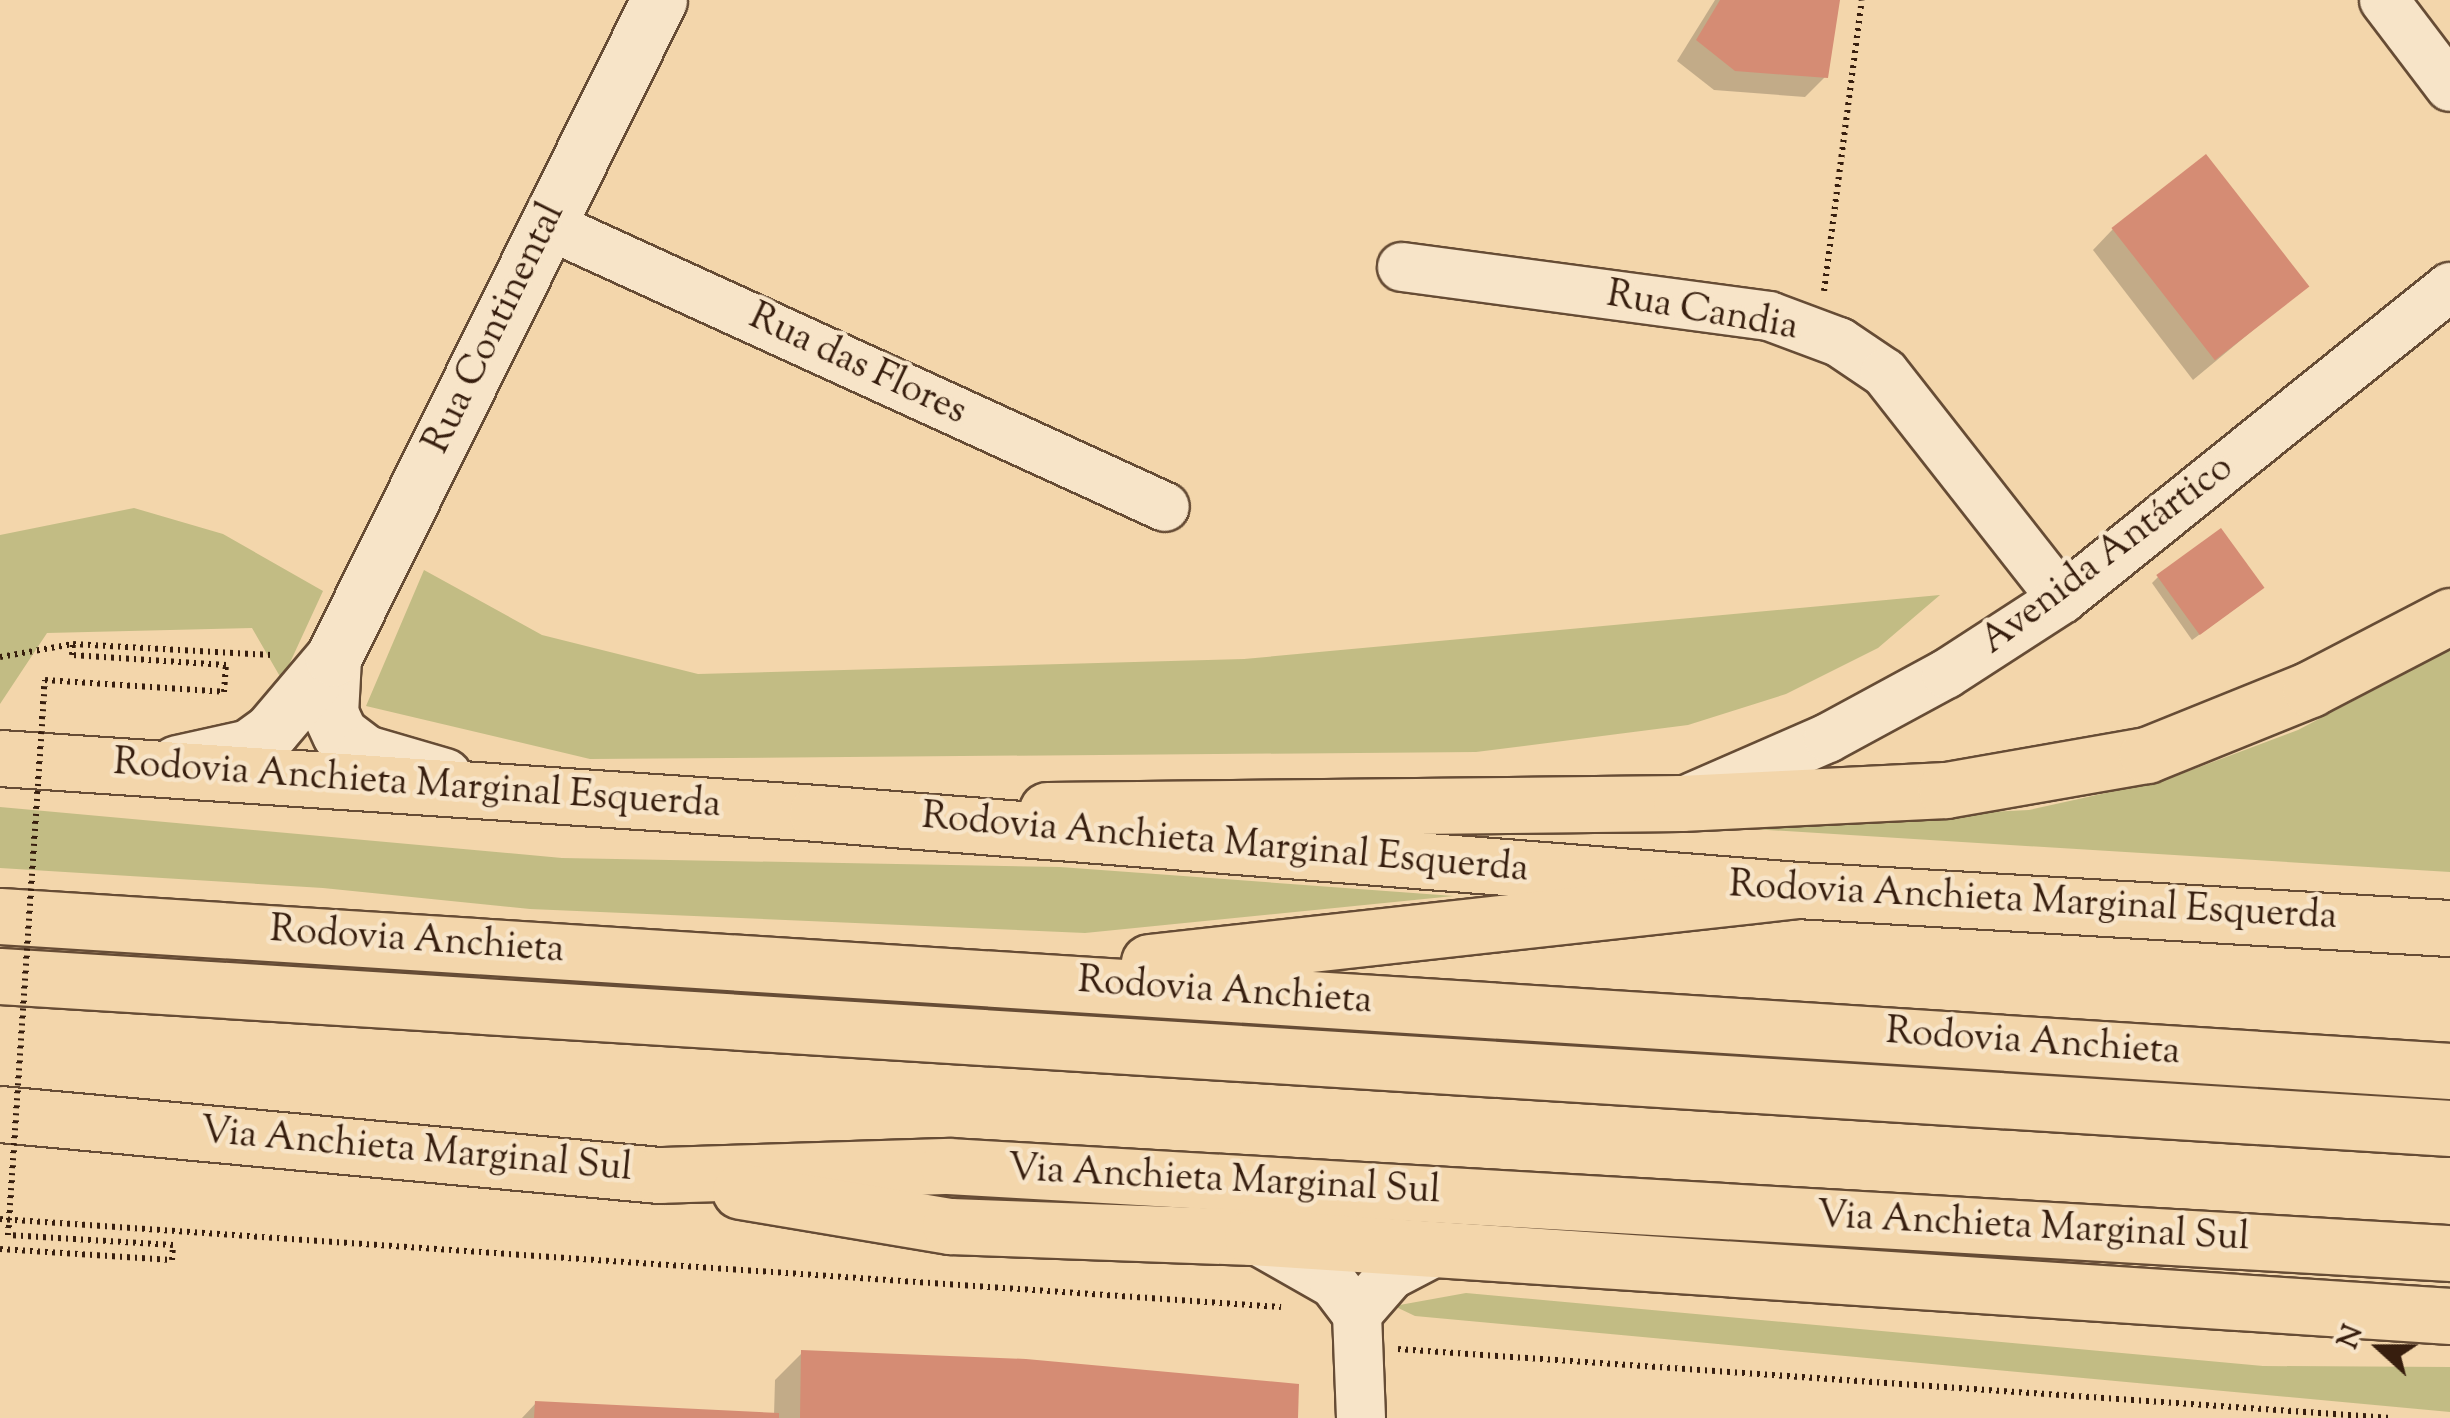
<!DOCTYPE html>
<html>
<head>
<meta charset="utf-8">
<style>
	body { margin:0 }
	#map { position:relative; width:2450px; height:1418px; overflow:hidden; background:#f3d6ab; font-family:"Sorts Mill Goudy",serif }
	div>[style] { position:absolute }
	.green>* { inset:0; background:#c2bc84 }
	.shadow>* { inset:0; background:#0003 }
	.building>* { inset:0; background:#d58c74; transform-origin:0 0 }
	.path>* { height:6px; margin-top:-3px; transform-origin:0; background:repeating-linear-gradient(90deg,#371e0e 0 2.5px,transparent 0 7.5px) }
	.roads { filter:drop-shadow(2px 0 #664c35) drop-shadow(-2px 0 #664c35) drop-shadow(0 2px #664c35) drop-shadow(0 -2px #664c35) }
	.minor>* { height:48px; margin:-24px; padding:0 24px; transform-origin:24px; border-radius:24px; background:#f7e4c8 }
	.tertiary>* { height:55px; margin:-27.5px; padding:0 27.5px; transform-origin:27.5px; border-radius:27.5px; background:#f7e4c8 }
	.primary>* { height:55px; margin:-27.5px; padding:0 27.5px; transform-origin:27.5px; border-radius:27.5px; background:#f3d6ab }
	.trunk>* { height:55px; margin:-27.5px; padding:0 27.5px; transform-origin:27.5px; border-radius:27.5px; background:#f3d6ab }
	.motorway>* { height:55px; margin:-27.5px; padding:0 27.5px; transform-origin:27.5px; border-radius:27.5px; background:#f3d6ab }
	.path-bridge>* { height:6px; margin-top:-3px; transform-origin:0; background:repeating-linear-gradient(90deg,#371e0e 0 2.5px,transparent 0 7.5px) }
	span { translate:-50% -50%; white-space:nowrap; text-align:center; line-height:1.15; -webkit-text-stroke:9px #f7e4c8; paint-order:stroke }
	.street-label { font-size:38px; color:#371e0e }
	.north { position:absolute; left:2330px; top:1298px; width:100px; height:100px; -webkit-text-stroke:8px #f7e4c8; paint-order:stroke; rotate:291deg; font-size:28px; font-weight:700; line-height:40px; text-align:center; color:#371e0e }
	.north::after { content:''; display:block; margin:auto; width:35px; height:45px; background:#371e0e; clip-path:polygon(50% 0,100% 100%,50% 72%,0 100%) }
</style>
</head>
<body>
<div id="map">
	<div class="green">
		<div style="clip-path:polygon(134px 508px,223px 534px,323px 591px,282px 680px,252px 628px,47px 633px,0 704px,0 535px)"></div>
		<div style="clip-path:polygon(424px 570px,542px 635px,698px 674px,1244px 659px,1940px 595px,1878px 648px,1786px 694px,1688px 725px,1476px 752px,590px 759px,366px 706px)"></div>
		<div style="clip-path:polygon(2450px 650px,2450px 872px,1703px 826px,2029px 810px,2165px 780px,2298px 730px)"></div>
		<div style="clip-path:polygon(0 807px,562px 858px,1060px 867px,1454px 896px,1085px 933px,530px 909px,323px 888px,0 868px)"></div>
		<div style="clip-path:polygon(1466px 1293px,2263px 1366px,2450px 1367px,2450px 1412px,1415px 1316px,1394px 1306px)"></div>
	</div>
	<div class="shadow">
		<div style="clip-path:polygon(1715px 0,1838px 0,1826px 76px,1805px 97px,1714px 90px,1677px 61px)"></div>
		<div style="clip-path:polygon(2113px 229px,2305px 287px,2193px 380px,2093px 250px)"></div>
		<div style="clip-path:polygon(2158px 577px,2255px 594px,2192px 640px,2152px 583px)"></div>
		<div style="clip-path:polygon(802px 1353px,1295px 1418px,522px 1418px,536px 1403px,774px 1415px,775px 1380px)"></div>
	</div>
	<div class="building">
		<div style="clip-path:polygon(1720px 0,1840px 0,1828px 78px,1735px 71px,1696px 40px)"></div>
		<div style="left:2206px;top:154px;width:168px;height:120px;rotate:52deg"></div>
		<div style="left:2221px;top:528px;width:74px;height:80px;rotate:54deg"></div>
		<div style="clip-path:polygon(801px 1350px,1026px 1359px,1299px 1384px,1298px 1418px,800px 1418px)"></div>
		<div style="clip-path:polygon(535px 1401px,779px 1413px,779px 1418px,534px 1418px)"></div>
	</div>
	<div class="path">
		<div style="left:1824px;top:291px;width:293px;rotate:-82.6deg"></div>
		<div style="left:0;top:657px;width:74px;rotate:-10.1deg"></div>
		<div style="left:45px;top:680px;width:179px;rotate:3.8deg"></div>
		<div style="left:224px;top:692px;width:27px;rotate:-86deg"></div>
		<div style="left:226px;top:665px;width:154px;rotate:-176.3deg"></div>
		<div style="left:72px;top:655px;width:11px;rotate:-85deg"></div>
		<div style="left:73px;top:644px;width:199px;rotate:3.2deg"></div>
		<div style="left:0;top:1219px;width:1284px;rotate:3.93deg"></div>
		<div style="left:0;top:1249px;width:172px;rotate:3.7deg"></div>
		<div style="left:172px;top:1260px;width:15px;rotate:-86deg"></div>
		<div style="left:173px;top:1245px;width:165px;rotate:-176.5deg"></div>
		<div style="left:1398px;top:1349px;width:995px;rotate:3.97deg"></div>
	</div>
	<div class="roads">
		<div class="minor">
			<div style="left:2384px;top:0;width:109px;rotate:52.8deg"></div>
			<div style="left:548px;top:225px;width:678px;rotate:24.56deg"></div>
			<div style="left:1402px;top:267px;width:370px;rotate:7.6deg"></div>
			<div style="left:1769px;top:316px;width:75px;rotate:20.4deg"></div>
			<div style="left:1839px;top:342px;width:55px;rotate:34deg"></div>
			<div style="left:1885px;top:373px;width:287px;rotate:51.9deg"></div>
			<div style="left:1693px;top:797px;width:147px;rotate:-23.6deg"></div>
			<div style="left:1828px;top:738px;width:134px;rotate:-28.5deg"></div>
			<div style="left:1946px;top:674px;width:138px;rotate:-32.9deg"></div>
			<div style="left:2062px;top:599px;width:498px;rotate:-38.8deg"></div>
			<div style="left:1253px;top:1238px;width:93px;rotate:29.6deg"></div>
			<div style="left:1334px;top:1284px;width:38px;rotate:53deg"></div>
			<div style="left:1361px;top:1418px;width:104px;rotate:-92.2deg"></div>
			<div style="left:1357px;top:1314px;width:52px;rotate:-48.9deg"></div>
			<div style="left:1391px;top:1275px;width:54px;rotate:-27.5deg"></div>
		</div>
		<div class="tertiary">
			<div style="left:333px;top:658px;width:55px;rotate:93.1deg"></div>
			<div style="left:330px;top:713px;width:23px;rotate:65deg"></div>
			<div style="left:340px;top:734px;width:31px;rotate:37deg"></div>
			<div style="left:365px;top:753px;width:82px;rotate:16.2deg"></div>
			<div style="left:177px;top:763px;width:74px;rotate:-12.5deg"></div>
			<div style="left:249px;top:747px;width:27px;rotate:-36deg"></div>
			<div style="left:271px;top:731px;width:96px;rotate:-49.7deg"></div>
			<div style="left:333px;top:658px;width:734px;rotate:-63.64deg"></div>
		</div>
		<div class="primary">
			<div style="left:1047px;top:810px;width:634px;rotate:-0.63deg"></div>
			<div style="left:1681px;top:803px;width:265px;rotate:-2.8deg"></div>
			<div style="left:1946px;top:790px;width:204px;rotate:-9.9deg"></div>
			<div style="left:2147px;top:755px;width:176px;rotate:-22deg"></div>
			<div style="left:2310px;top:689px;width:158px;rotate:-27.5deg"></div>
		</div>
		<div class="trunk">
			<div style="left:0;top:758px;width:819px;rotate:3.85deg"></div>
			<div style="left:817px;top:813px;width:984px;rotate:4.49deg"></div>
			<div style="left:1798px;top:890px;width:653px;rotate:3.34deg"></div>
			<div style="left:0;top:1114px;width:662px;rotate:5.29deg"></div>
			<div style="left:659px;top:1175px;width:289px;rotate:-1.8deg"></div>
			<div style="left:948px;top:1166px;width:1505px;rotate:3.32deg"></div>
			<div style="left:740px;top:1191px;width:213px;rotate:9.5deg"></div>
			<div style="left:950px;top:1226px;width:302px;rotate:2.1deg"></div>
			<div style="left:1252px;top:1237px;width:1201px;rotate:3.77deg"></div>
		</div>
		<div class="motorway">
			<div style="left:0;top:916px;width:2455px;rotate:3.62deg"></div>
			<div style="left:1149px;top:962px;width:653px;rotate:-6.33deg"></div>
			<div style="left:0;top:976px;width:2455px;rotate:3.55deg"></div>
		</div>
	</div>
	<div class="path-bridge">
		<div style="left:8px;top:1235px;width:556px;rotate:-86.19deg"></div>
	</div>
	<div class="street-label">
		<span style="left:1702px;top:313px;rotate:10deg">Rua Candia</span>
		<span style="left:496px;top:329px;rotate:-64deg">Rua Continental</span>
		<span style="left:857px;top:366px;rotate:25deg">Rua das Flores</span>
		<span style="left:2108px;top:556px;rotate:-37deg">Avenida Antártico</span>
		<span style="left:417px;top:786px;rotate:4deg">Rodovia Anchieta Marginal Esquerda</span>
		<span style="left:1225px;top:845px;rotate:5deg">Rodovia Anchieta Marginal Esquerda</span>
		<span style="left:2033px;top:903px;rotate:3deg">Rodovia Anchieta Marginal Esquerda</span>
		<span style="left:417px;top:942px;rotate:4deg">Rodovia Anchieta</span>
		<span style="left:1225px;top:993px;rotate:4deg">Rodovia Anchieta</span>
		<span style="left:2033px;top:1044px;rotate:4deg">Rodovia Anchieta</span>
		<span style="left:416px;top:1152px;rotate:5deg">Via Anchieta Marginal Sul</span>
		<span style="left:1224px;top:1182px;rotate:3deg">Via Anchieta Marginal Sul</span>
		<span style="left:2033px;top:1229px;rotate:3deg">Via Anchieta Marginal Sul</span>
	</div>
	<div class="north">N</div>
</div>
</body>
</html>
